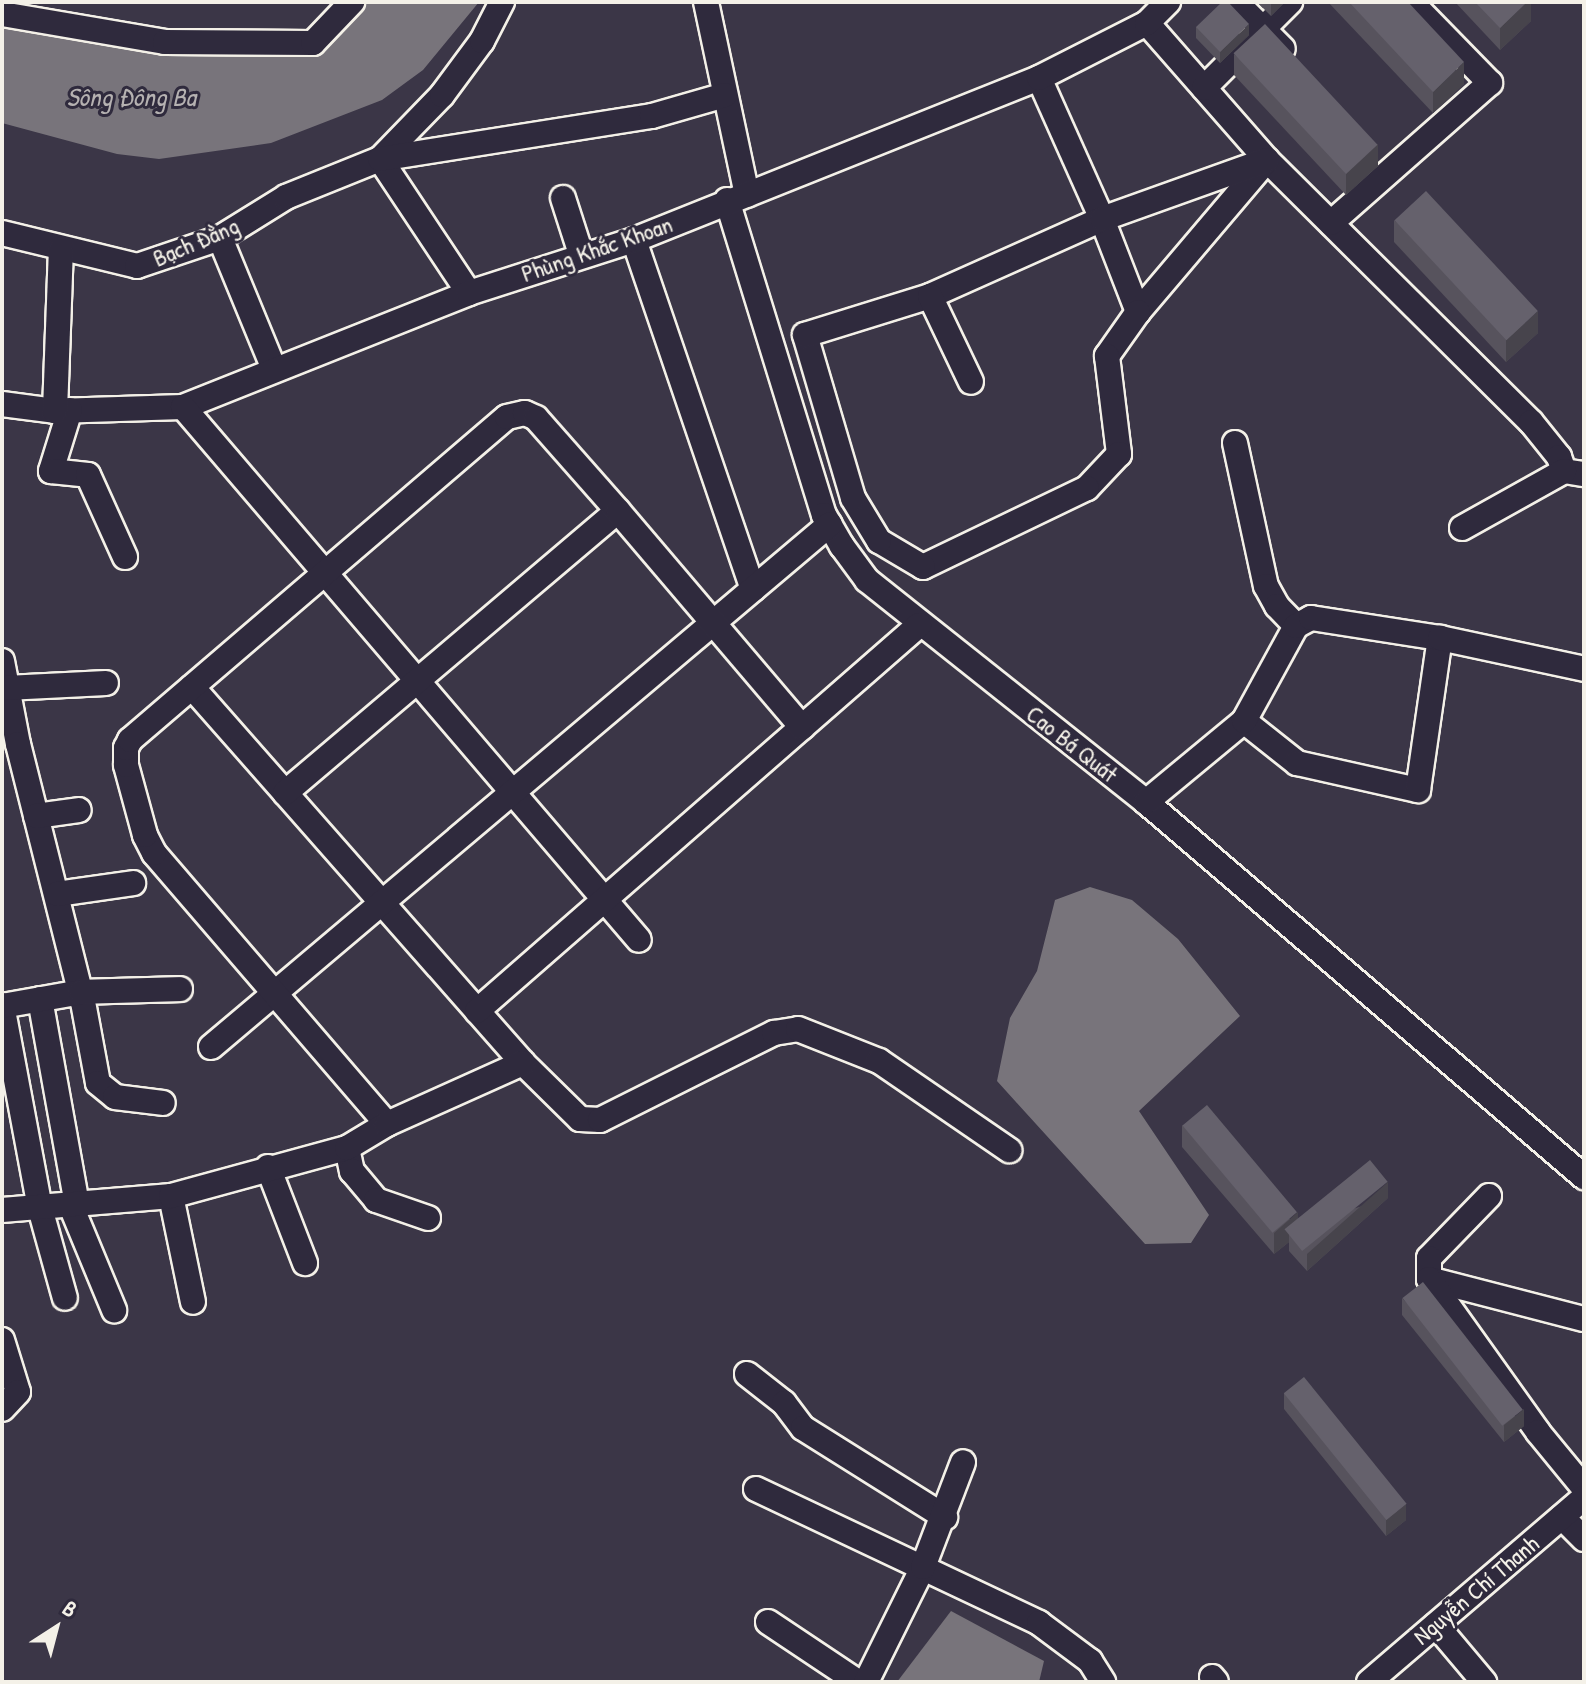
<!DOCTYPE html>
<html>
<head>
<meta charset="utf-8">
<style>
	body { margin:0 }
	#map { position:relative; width:1586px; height:1684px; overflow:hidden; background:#3b3647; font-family:"Patrick Hand",sans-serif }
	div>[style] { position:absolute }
	.water>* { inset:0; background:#78747b }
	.roads { filter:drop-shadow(2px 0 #f4f1e8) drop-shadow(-2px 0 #f4f1e8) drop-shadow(0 2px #f4f1e8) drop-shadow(0 -2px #f4f1e8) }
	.minor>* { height:24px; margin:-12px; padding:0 12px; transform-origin:12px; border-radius:12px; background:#2f2a3d }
	.wall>* { inset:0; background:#57535d }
	.shaded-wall>* { inset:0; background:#47444c }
	.building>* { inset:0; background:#65616c; transform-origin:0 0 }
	span { translate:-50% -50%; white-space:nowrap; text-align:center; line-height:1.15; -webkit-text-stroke:6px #2f2a3d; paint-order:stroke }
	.street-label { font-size:24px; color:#f4f1e8 }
	.water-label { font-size:26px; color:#b6b2b2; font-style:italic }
	.frame { position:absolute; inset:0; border:4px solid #f4f1e8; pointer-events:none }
	.north { position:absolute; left:16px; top:1588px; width:80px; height:80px; -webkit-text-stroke:6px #2f2a3d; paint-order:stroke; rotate:36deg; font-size:22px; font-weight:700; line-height:32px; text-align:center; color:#f4f1e8 }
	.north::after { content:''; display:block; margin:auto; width:28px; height:36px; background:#f4f1e8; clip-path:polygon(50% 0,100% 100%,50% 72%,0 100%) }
</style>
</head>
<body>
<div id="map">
	<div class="water">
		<div style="clip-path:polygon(365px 2px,479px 2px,423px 70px,382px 100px,271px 143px,159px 159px,117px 154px,2px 123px,2px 15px,266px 50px,331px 26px)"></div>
		<div style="clip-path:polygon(1090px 887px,1132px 900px,1178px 939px,1240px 1016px,1139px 1111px,1209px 1215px,1191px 1243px,1145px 1244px,997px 1081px,1010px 1018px,1037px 971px,1055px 900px)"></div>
		<div style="clip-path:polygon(951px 1611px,1044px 1661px,1039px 1682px,897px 1682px)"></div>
	</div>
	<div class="roads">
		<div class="minor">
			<div style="left:706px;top:2px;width:197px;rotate:78deg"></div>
			<div style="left:1236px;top:2px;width:66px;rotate:45deg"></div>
			<div style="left:2px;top:14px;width:165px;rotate:9.7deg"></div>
			<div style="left:165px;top:42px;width:148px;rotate:0.4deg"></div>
			<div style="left:313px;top:43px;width:57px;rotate:-46.4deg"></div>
			<div style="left:1147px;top:23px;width:182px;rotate:48.8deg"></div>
			<div style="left:1267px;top:160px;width:372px;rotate:44.8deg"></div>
			<div style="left:1531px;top:422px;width:45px;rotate:51.3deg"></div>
			<div style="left:1559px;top:457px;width:15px;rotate:70deg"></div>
			<div style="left:1564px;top:471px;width:20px;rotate:9deg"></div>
			<div style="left:1039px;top:78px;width:154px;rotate:65.9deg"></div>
			<div style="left:1102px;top:219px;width:100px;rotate:68.8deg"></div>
			<div style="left:1204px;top:88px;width:122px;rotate:-45deg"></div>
			<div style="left:380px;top:159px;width:89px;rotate:-45.9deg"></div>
			<div style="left:442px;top:95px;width:67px;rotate:-53.5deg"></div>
			<div style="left:482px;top:41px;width:44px;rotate:-62.9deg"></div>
			<div style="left:380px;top:159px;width:161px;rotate:56.4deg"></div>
			<div style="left:1267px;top:160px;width:199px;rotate:130.3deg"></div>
			<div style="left:1138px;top:312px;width:54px;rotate:125.2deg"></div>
			<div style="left:1107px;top:356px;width:99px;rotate:83deg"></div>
			<div style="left:1119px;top:454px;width:47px;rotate:133.3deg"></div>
			<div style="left:1087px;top:488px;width:182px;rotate:154.3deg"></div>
			<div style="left:923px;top:567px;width:51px;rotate:-149.4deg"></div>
			<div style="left:879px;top:541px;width:50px;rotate:-121.2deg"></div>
			<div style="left:853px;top:498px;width:170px;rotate:-106.4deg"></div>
			<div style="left:805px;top:335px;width:131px;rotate:-17.3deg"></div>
			<div style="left:930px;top:296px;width:188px;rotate:-24.1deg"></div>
			<div style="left:1102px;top:219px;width:175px;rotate:-19.7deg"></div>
			<div style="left:563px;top:198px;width:59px;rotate:72.2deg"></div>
			<div style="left:727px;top:200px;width:330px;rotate:72.9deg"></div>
			<div style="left:824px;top:515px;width:36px;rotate:60deg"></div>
			<div style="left:842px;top:546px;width:42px;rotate:53.7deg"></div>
			<div style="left:867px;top:580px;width:357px;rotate:38.5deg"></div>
			<div style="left:1146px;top:802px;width:577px;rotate:40.57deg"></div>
			<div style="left:1331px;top:223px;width:212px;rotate:-41.4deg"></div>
			<div style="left:1490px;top:83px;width:113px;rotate:-134.3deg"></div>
			<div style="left:2px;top:233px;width:139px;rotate:13.7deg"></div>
			<div style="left:137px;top:266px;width:88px;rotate:-18.6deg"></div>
			<div style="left:220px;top:238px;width:78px;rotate:-31.8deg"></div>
			<div style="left:286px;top:197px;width:101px;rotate:-22deg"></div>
			<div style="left:380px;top:159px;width:275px;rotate:-9deg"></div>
			<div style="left:652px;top:116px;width:76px;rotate:-16deg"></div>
			<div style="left:220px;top:238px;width:142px;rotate:67.6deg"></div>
			<div style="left:634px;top:240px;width:369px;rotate:71.2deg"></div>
			<div style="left:930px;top:296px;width:95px;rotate:64.5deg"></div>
			<div style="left:2px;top:404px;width:53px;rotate:7.5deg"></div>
			<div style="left:55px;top:411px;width:128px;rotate:-1.8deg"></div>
			<div style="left:183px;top:407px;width:308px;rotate:-21.7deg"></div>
			<div style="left:469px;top:293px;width:173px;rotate:-17.8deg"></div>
			<div style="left:634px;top:240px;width:436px;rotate:-21.8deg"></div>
			<div style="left:1039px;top:78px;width:121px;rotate:-27deg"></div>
			<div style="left:1147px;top:23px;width:30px;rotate:-45deg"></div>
			<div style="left:183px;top:407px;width:701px;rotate:49.45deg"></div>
			<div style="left:70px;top:410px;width:64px;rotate:107.3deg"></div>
			<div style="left:51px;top:471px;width:37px;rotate:6deg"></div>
			<div style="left:88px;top:475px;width:90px;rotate:65.7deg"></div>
			<div style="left:55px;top:411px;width:162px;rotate:-87.9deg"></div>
			<div style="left:1235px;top:443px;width:146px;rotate:77.8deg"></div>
			<div style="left:1266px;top:586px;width:23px;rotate:61deg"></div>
			<div style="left:1277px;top:606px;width:28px;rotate:46deg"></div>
			<div style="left:1462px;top:528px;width:117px;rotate:-29.2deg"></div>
			<div style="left:2px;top:661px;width:85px;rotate:79.1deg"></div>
			<div style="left:18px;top:744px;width:266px;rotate:75.9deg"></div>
			<div style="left:83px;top:1002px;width:82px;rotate:79.5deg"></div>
			<div style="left:98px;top:1083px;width:22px;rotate:39deg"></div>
			<div style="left:115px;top:1097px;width:48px;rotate:7.1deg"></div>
			<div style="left:192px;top:687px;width:501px;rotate:48.64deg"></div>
			<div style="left:523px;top:1063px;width:80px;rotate:44.5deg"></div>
			<div style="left:580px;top:1119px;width:20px;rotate:3deg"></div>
			<div style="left:600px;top:1120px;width:195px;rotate:-26.6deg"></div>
			<div style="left:774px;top:1033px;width:24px;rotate:-9deg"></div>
			<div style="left:798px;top:1029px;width:87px;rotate:21.6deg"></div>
			<div style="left:879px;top:1061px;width:158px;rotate:34.4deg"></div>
			<div style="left:6px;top:688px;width:100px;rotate:-2.9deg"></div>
			<div style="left:1244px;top:721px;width:68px;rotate:38.4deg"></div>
			<div style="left:1297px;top:763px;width:124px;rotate:12.6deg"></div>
			<div style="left:1418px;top:790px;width:154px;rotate:-81.8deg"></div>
			<div style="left:285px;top:793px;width:436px;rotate:-40.3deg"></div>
			<div style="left:1146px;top:802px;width:127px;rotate:-39.6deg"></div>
			<div style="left:1244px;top:721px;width:108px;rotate:-61.3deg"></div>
			<div style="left:1296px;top:626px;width:17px;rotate:-28deg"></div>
			<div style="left:1311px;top:618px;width:131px;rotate:8.8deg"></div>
			<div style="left:1440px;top:638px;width:147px;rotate:12.1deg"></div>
			<div style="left:36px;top:816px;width:43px;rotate:-7.9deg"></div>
			<div style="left:57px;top:894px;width:77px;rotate:-8.2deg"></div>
			<div style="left:40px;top:999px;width:208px;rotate:79.8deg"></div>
			<div style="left:2px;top:1005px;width:207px;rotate:79.4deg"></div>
			<div style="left:40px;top:1208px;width:93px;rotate:74.5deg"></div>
			<div style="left:2px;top:1006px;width:80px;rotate:-10deg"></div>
			<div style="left:81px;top:992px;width:99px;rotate:-1.7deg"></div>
			<div style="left:477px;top:1011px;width:587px;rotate:-41.13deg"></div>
			<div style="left:211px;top:1047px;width:810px;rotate:-40.19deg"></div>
			<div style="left:387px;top:1124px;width:357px;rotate:-130.7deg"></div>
			<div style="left:154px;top:853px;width:20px;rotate:-117deg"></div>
			<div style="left:145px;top:835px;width:73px;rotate:-105.2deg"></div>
			<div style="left:126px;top:765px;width:17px;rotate:-90deg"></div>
			<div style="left:126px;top:748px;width:9px;rotate:-63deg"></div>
			<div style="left:130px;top:740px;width:496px;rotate:-40.6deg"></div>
			<div style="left:507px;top:417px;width:18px;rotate:-13deg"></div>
			<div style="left:525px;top:413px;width:12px;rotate:24deg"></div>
			<div style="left:536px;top:418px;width:124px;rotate:48.6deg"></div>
			<div style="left:618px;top:511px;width:284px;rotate:49.6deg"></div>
			<div style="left:347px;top:1148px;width:24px;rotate:78deg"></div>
			<div style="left:352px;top:1171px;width:38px;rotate:50deg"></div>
			<div style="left:376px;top:1200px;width:55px;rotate:19.1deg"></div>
			<div style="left:268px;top:1167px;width:103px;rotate:68.9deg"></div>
			<div style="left:171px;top:1196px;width:108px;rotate:78.3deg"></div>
			<div style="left:1489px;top:1196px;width:86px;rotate:134.1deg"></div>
			<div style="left:1429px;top:1258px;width:21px;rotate:90deg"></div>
			<div style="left:1429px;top:1279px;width:160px;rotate:14.5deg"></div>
			<div style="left:71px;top:1206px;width:113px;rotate:67.5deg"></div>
			<div style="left:2px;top:1210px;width:170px;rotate:-4.7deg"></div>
			<div style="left:171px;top:1196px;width:182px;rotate:-15.3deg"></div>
			<div style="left:347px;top:1148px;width:47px;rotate:-31deg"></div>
			<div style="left:387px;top:1124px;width:149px;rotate:-24.2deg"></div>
			<div style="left:1429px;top:1279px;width:188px;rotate:54.5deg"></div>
			<div style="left:1538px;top:1432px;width:72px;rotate:50.6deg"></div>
			<div style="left:2px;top:1340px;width:54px;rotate:72.9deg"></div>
			<div style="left:18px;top:1392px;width:23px;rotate:133deg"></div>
			<div style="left:747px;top:1374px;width:47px;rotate:38.1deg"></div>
			<div style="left:784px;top:1403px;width:31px;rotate:53deg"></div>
			<div style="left:803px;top:1428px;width:168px;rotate:32.1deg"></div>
			<div style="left:756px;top:1489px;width:313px;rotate:25.3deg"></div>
			<div style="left:1039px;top:1623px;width:64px;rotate:36.7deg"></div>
			<div style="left:1090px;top:1661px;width:25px;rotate:58deg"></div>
			<div style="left:1562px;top:1517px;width:31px;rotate:45deg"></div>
			<div style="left:768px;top:1622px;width:108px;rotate:33.7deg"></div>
			<div style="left:1436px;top:1625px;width:75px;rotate:49.9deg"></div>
			<div style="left:1212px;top:1677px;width:6px;rotate:51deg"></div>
			<div style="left:866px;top:1682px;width:128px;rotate:-63.6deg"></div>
			<div style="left:923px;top:1567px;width:112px;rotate:-69.1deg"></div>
			<div style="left:1369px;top:1682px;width:283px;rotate:-40.6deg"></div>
		</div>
	</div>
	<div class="wall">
		<div style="clip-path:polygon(1257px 2px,1285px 2px,1271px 16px)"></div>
		<div style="clip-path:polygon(1328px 2px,1408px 2px,1464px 84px,1433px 113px)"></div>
		<div style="clip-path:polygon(1455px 2px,1531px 2px,1531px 21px,1500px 50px)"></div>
		<div style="clip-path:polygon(1196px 27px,1249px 35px,1220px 63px,1196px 38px)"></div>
		<div style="clip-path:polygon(1234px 54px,1378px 166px,1346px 195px,1234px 75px)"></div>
		<div style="clip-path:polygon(1394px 220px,1538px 333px,1506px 362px,1394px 242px)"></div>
		<div style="clip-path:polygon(1182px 1125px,1298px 1226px,1388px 1198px,1307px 1271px,1289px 1251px,1289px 1242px,1274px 1254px,1182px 1147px)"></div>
		<div style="clip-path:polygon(1402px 1298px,1524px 1426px,1504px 1442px,1402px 1315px)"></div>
		<div style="clip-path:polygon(1284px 1393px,1406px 1520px,1386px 1536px,1284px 1409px)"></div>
	</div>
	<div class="shaded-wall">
		<div style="clip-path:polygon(1271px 2px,1285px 2px,1271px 16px)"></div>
		<div style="clip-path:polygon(1527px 2px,1531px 2px,1531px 21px,1500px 50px,1500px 28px)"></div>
		<div style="clip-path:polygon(1249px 24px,1249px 35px,1220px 63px,1220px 52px)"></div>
		<div style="clip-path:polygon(1464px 62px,1464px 84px,1433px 113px,1433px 92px)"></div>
		<div style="clip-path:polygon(1378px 144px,1378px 166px,1346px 195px,1346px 173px)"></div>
		<div style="clip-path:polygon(1538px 311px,1538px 333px,1506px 362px,1506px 340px)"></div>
		<div style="clip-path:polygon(1388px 1182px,1388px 1198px,1307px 1271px,1307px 1254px)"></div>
		<div style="clip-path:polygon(1298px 1212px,1298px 1234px,1289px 1235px,1289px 1242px,1274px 1254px,1274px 1233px)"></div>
		<div style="clip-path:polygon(1524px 1409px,1524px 1426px,1504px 1442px,1504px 1425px)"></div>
		<div style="clip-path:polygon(1406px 1504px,1406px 1520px,1386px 1536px,1386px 1520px)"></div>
	</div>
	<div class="building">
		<div style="clip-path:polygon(1222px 2px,1228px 2px,1249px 24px,1220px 52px,1196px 27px)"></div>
		<div style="clip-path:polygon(1349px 2px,1408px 2px,1464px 62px,1433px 92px)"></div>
		<div style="clip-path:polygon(1475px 2px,1527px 2px,1500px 28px)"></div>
		<div style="left:1265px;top:24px;width:165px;height:43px;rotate:47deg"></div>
		<div style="left:1426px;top:191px;width:164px;height:43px;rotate:47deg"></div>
		<div style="left:1207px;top:1105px;width:140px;height:32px;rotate:50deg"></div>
		<div style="left:1370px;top:1160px;width:28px;height:110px;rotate:51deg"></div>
		<div style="left:1423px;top:1282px;width:162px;height:26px;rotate:52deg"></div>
		<div style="left:1304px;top:1377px;width:163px;height:26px;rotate:51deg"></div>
	</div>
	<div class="street-label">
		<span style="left:196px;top:242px;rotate:-23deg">Bạch Đằng</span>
		<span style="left:597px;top:249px;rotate:-19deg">Phùng Khắc Khoan</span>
		<span style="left:1072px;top:744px;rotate:38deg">Cao Bá Quát</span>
		<span style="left:1476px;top:1590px;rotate:-40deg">Nguyễn Chí Thanh</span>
	</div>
	<div class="water-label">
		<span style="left:131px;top:97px">Sông Đông Ba</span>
	</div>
	<div class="frame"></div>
	<div class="north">B</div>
</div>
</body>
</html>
